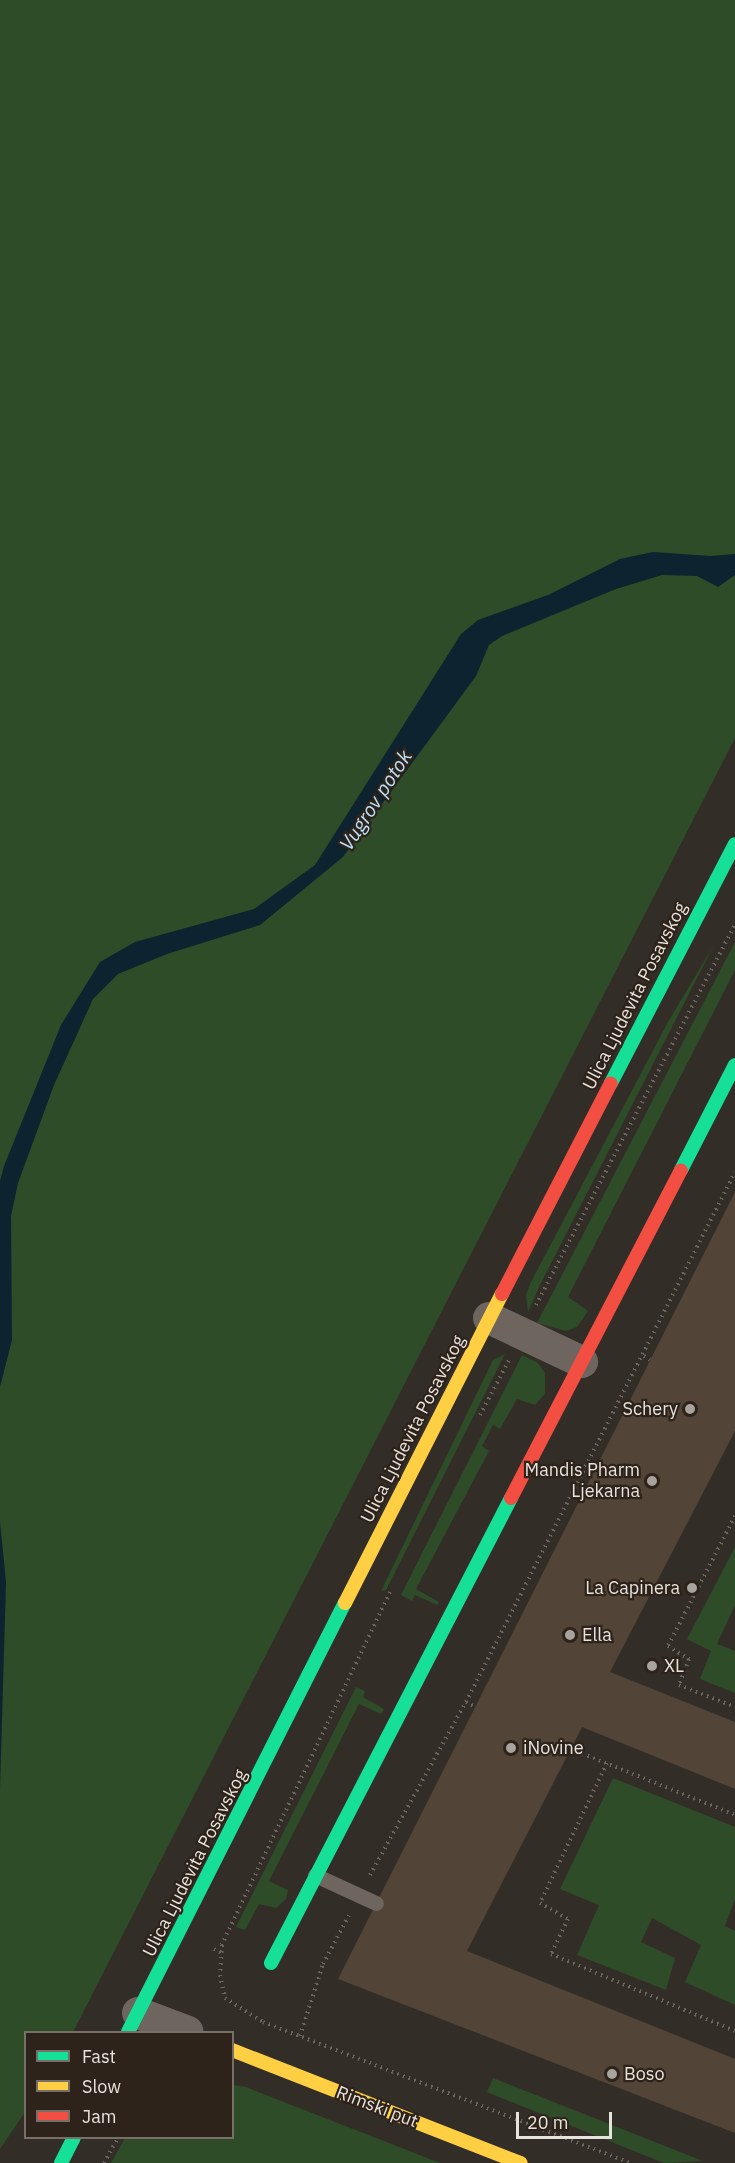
<!DOCTYPE html>
<html>
<head>
<meta charset="utf-8">
<style>
	body { margin:0 }
	#map { position:relative; width:735px; height:2163px; overflow:hidden; background:#332d28; font-family:"IBM Plex Sans",sans-serif }
	div>[style] { position:absolute }
	.green>* { inset:0; background:#2d4c27 }
	.water>* { inset:0; background:#0d232f }
	.building>* { inset:0; background:#524437 }
	.path>* { height:4px; margin-top:-2px; transform-origin:0; background:repeating-linear-gradient(90deg,#6d6660 0 1.5px,transparent 0 6px) }
	.lane>* { height:15px; margin:-7.5px; padding:0 7.5px; transform-origin:7.5px; border-radius:7.5px; background:#6e655e }
	.street>* { height:32px; margin:-16px; padding:0 16px; transform-origin:16px; border-radius:16px; background:#6e655e }
	.fast>* { height:14px; margin:-7px; padding:0 7px; transform-origin:7px; border-radius:7px; background:#16e098 }
	.slow>* { height:14px; margin:-7px; padding:0 7px; transform-origin:7px; border-radius:7px; background:#ffcf43 }
	.jam>* { height:14px; margin:-7px; padding:0 7px; transform-origin:7px; border-radius:7px; background:#f24e42 }
	.dots>* { width:16px; height:16px; translate:-50% -50%; box-sizing:border-box; border:3px solid #2d231a; border-radius:50% }
	span { translate:-50% -50%; white-space:nowrap; text-align:center; line-height:1.15; -webkit-text-stroke:4.5px #2d231a; paint-order:stroke }
	.street-label { font-size:18px; color:#e8e2dc }
	.poi-label { font-size:18px; color:#e8e2dc }
	.right { translate:-100% -50%; text-align:right }
	.left { translate:0 -50%; text-align:left }
	.water-label { font-size:20px; color:#bbe1fa; font-style:italic }
	.legend { position:absolute; left:24px; top:2031px; width:210px; height:108px; box-sizing:border-box; background:#2d231a; border:2px solid #786f68; margin:0; padding:8px 10px; list-style:none; font-size:18px; color:#e8e2dc }
	.legend li { display:flex; align-items:center; gap:12px; height:30px }
	.legend b { width:30px; border:2px solid #786f68 }
	.scale { position:absolute; left:516px; top:2112px; width:96px; height:27px; box-sizing:border-box; border:3px solid #e8e2dc; border-top:0; padding-left:8px; font-size:18px; line-height:21px; white-space:nowrap; color:#e8e2dc; -webkit-text-stroke:4px #2d231a; paint-order:stroke }
</style>
</head>
<body>
<div id="map">
	<div class="green">
		<div style="clip-path:polygon(0 0,735px 0,735px 738px,73px 2032px,26px 2032px,25px 2112px,0 2149px)"></div>
		<div style="clip-path:polygon(735px 942px,735px 970px,568px 1297px,588px 1311px,577px 1327px,566px 1331px,537px 1323px)"></div>
		<div style="clip-path:polygon(715px 943px,539px 1287px,528px 1312px,526px 1295px,531px 1282px,668px 1022px)"></div>
		<div style="clip-path:polygon(505px 1354px,386px 1590px,381px 1591px,493px 1360px)"></div>
		<div style="clip-path:polygon(522px 1355px,538px 1363px,545px 1373px,545px 1394px,535px 1405px,517px 1399px,500px 1429px,493px 1425px,482px 1446px,489px 1451px,416px 1589px,439px 1602px,437px 1605px,415px 1595px,412px 1601px,401px 1595px)"></div>
		<div style="clip-path:polygon(735px 1547px,735px 1605px,717px 1644px,735px 1651px,735px 1693px,700px 1679px,711px 1651px,687px 1639px)"></div>
		<div style="clip-path:polygon(356px 1687px,365px 1691px,363px 1697px,384px 1709px,381px 1714px,359px 1704px,269px 1881px,288px 1890px,286px 1899px,276px 1908px,259px 1904px,245px 1930px,236px 1927px)"></div>
		<div style="clip-path:polygon(613px 1778px,735px 1827px,735px 1899px,725px 1926px,735px 1931px,735px 2005px,685px 1982px,701px 1945px,652px 1918px,641px 1942px,675px 1958px,666px 1990px,577px 1955px,599px 1905px,560px 1889px)"></div>
		<div style="clip-path:polygon(493px 2078px,703px 2161px,664px 2163px,487px 2092px)"></div>
		<div style="clip-path:polygon(233px 2085px,246px 2087px,440px 2163px,111px 2163px,125px 2138px,232px 2138px)"></div>
	</div>
	<div class="water">
		<div style="clip-path:polygon(653px 552px,710px 556px,735px 554px,735px 575px,718px 587px,697px 576px,662px 575px,616px 589px,502px 636px,489px 645px,476px 676px,343px 857px,260px 925px,167px 954px,118px 974px,93px 999px,54px 1085px,18px 1183px,11px 1216px,12px 1340px,0 1387px,0 1181px,4px 1166px,61px 1025px,100px 962px,135px 942px,254px 909px,315px 865px,461px 634px,478px 620px,548px 595px,620px 559px)"></div>
		<div style="clip-path:polygon(0 1522px,6px 1582px,0 1789px)"></div>
	</div>
	<div class="building">
		<div style="clip-path:polygon(735px 1192px,735px 1431px,610px 1672px,735px 1722px,735px 1789px,582px 1727px,467px 1951px,735px 2059px,735px 2133px,338px 1979px)"></div>
	</div>
	<div class="path">
		<div style="left:536px;top:1305px;width:429px;rotate:-62.4deg"></div>
		<div style="left:644px;top:1356px;width:7px;rotate:34deg"></div>
		<div style="left:480px;top:1415px;width:62px;rotate:-62.2deg"></div>
		<div style="left:735px;top:1516px;width:146px;rotate:117.3deg"></div>
		<div style="left:668px;top:1646px;width:25px;rotate:32deg"></div>
		<div style="left:689px;top:1659px;width:28px;rotate:111deg"></div>
		<div style="left:679px;top:1685px;width:60px;rotate:21.4deg"></div>
		<div style="left:390px;top:1592px;width:391px;rotate:115.5deg"></div>
		<div style="left:222px;top:1945px;width:30px;rotate:94deg"></div>
		<div style="left:220px;top:1975px;width:24px;rotate:78deg"></div>
		<div style="left:225px;top:1998px;width:45px;rotate:32.3deg"></div>
		<div style="left:263px;top:2022px;width:393px;rotate:21deg"></div>
		<div style="left:466px;top:1702px;width:11px;rotate:27deg"></div>
		<div style="left:571px;top:1749px;width:177px;rotate:21.9deg"></div>
		<div style="left:607px;top:1763px;width:155px;rotate:115.6deg"></div>
		<div style="left:540px;top:1903px;width:32px;rotate:30deg"></div>
		<div style="left:568px;top:1919px;width:39px;rotate:116deg"></div>
		<div style="left:551px;top:1954px;width:199px;rotate:22.7deg"></div>
		<div style="left:370px;top:1875px;width:198px;rotate:-61deg"></div>
		<div style="left:466px;top:1702px;width:594px;rotate:-63.09deg"></div>
		<div style="left:214px;top:1949px;width:9px;rotate:27deg"></div>
		<div style="left:300px;top:2036px;width:76px;rotate:-72.3deg"></div>
		<div style="left:323px;top:1964px;width:55px;rotate:-62deg"></div>
		<div style="left:104px;top:2163px;width:29px;rotate:-61deg"></div>
	</div>
	<div class="lane">
		<div style="left:315px;top:1875px;width:67px;rotate:24.7deg"></div>
	</div>
	<div class="street">
		<div style="left:489px;top:1318px;width:103px;rotate:25.3deg"></div>
		<div style="left:138px;top:2013px;width:53px;rotate:20.8deg"></div>
	</div>
	<div class="fast">
		<div style="left:611px;top:1083px;width:269px;rotate:-62.6deg"></div>
		<div style="left:681px;top:1170px;width:118px;rotate:-62.8deg"></div>
		<div style="left:271px;top:1963px;width:523px;rotate:-62.7deg"></div>
		<div style="left:128px;top:2032px;width:481px;rotate:-63.2deg"></div>
		<div style="left:61px;top:2163px;width:28px;rotate:-63deg"></div>
	</div>
	<div class="slow">
		<div style="left:345px;top:1603px;width:347px;rotate:-63.1deg"></div>
		<div style="left:232px;top:2050px;width:310px;rotate:21.4deg"></div>
	</div>
	<div class="jam">
		<div style="left:502px;top:1294px;width:237px;rotate:-62.7deg"></div>
		<div style="left:511px;top:1498px;width:369px;rotate:-62.6deg"></div>
	</div>
	<div class="dots">
		<div style="left:690px;top:1409px;background:#a9a39d"></div>
		<div style="left:652px;top:1481px;background:#a9a39d"></div>
		<div style="left:692px;top:1588px;background:#a9a39d"></div>
		<div style="left:570px;top:1635px;background:#a9a39d"></div>
		<div style="left:652px;top:1666px;background:#a9a39d"></div>
		<div style="left:511px;top:1748px;background:#a9a39d"></div>
		<div style="left:612px;top:2074px;background:#a9a39d"></div>
	</div>
	<div class="street-label">
		<span style="left:635px;top:996px;rotate:-63deg">Ulica Ljudevita Posavskog</span>
		<span style="left:413px;top:1429px;rotate:-63deg">Ulica Ljudevita Posavskog</span>
		<span style="left:195px;top:1863px;rotate:-63deg">Ulica Ljudevita Posavskog</span>
		<span style="left:377px;top:2107px;rotate:21deg">Rimski put</span>
	</div>
	<div class="poi-label">
		<span class="right" style="left:678px;top:1409px">Schery</span>
		<span class="right" style="left:640px;top:1481px">Mandis Pharm<br>Ljekarna</span>
		<span class="right" style="left:680px;top:1588px">La Capinera</span>
		<span class="left" style="left:582px;top:1635px">Ella</span>
		<span class="left" style="left:664px;top:1666px">XL</span>
		<span class="left" style="left:523px;top:1748px">iNovine</span>
		<span class="left" style="left:624px;top:2074px">Boso</span>
	</div>
	<div class="water-label">
		<span style="left:375px;top:800px;rotate:-57deg">Vugrov potok</span>
	</div>
	<ul class="legend">
	<li><b style="height:8px;background:#16e098"></b>Fast</li>
	<li><b style="height:8px;background:#ffcf43"></b>Slow</li>
	<li><b style="height:8px;background:#f24e42"></b>Jam</li>
	</ul>
	<div class="scale">20 m</div>
</div>
</body>
</html>
